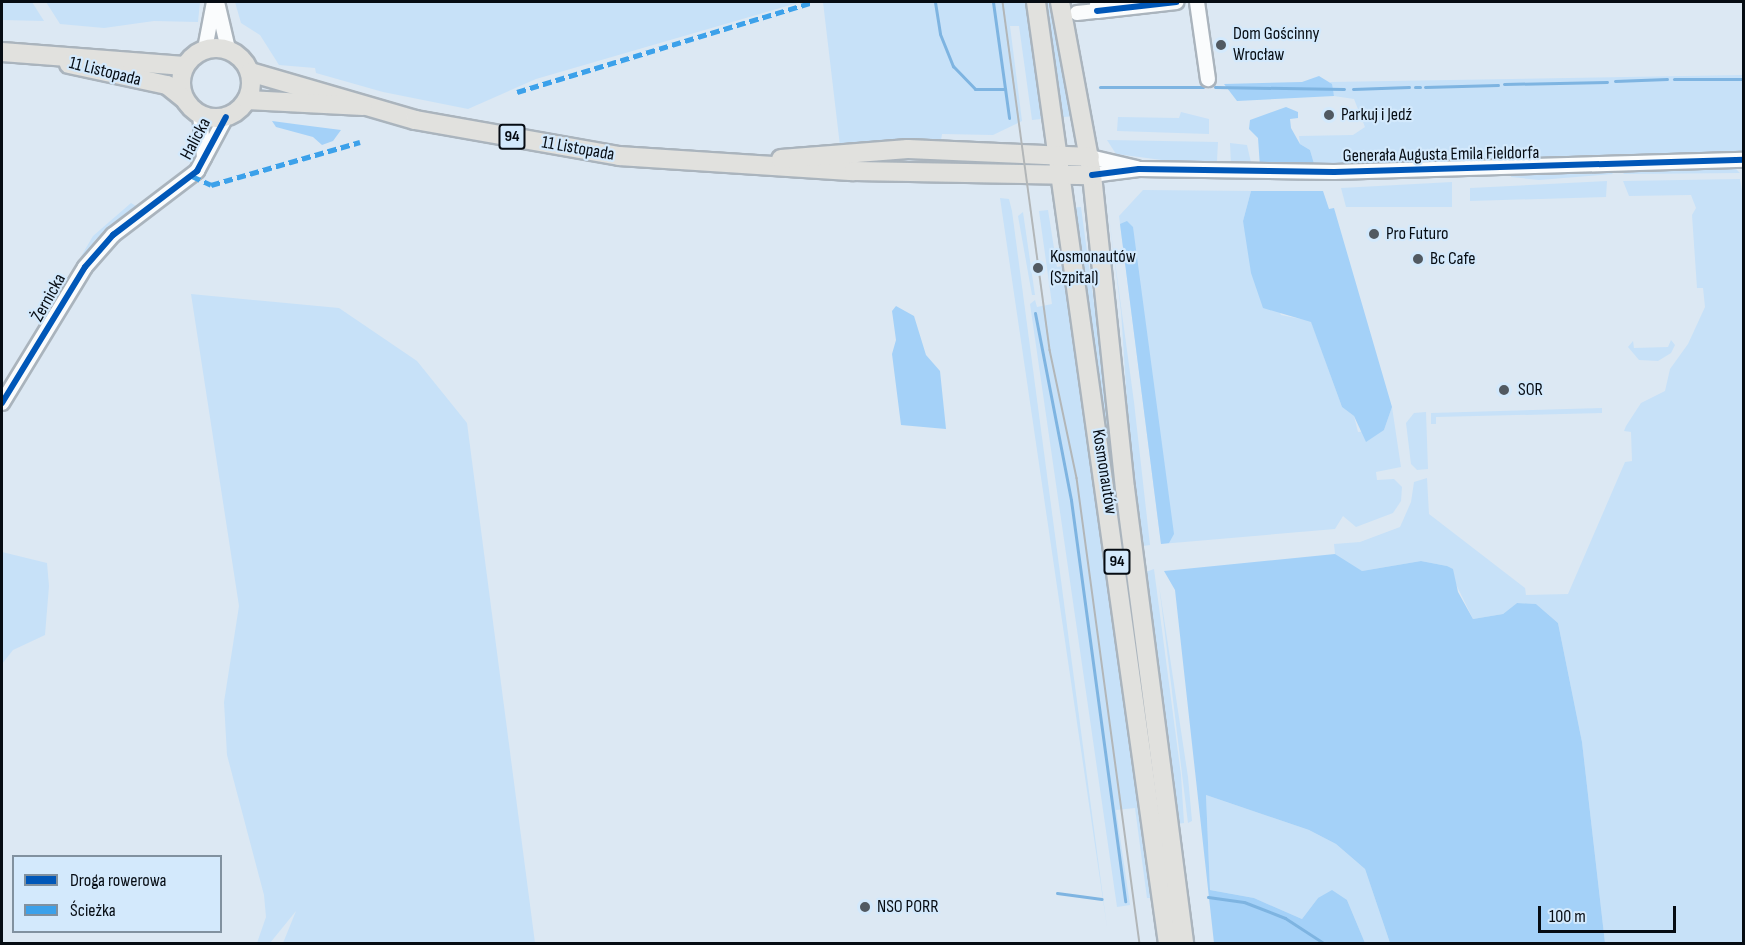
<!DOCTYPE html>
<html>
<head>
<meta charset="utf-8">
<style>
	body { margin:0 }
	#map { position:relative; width:1745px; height:945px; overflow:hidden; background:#dce8f3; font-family:"Sofia Sans Condensed",sans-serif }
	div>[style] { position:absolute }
	.green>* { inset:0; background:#c7e1f8 }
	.forest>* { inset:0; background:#a4d1f8 }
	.stream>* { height:3px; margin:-1.5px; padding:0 1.5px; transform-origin:1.5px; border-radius:1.5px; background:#7eb4e1 }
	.roads { filter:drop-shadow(2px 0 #aab4bd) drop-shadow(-2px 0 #aab4bd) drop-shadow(0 2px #aab4bd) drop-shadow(0 -2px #aab4bd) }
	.minor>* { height:14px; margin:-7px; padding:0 7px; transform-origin:7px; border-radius:7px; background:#fafcfd }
	.major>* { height:18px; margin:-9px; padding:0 9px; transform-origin:9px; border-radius:9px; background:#e1e1de }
	.major>.ring { margin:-9px; padding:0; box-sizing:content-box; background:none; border:18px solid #e1e1de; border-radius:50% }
	.tram>* { height:1.5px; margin:-0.75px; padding:0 0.75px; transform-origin:0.75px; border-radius:0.75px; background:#b2b6b8 }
	.quiet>* { height:4.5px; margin-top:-2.25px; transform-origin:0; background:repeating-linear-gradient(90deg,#3ca1ea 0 9px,transparent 0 13.5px) }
	.cycleway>* { height:6px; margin:-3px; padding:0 3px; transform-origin:3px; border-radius:3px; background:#0057b8 }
	.dots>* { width:16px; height:16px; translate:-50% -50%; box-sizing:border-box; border:3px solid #d3e9fc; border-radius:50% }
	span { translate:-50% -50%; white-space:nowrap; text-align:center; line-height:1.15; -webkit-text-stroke:4.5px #d3e9fc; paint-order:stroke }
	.shield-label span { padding:2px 4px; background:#d3e9fc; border:2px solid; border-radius:4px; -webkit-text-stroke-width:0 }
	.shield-label { font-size:16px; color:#060c13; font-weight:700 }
	.poi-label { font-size:18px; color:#060c13 }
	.left { translate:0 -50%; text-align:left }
	.street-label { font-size:18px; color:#060c13 }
	.frame { position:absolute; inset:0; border:3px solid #060c13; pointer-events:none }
	.legend { position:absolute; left:12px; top:855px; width:210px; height:78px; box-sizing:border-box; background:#d3e9fc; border:2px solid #81919f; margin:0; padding:8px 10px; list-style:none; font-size:18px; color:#060c13 }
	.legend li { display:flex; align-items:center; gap:12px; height:30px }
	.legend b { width:30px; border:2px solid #81919f }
	.scale { position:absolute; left:1538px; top:906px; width:138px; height:27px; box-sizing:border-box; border:3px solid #060c13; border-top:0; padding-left:8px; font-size:18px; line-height:21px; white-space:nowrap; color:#060c13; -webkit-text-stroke:4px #d3e9fc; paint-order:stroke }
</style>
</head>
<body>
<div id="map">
	<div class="green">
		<div style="clip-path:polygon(2px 2px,32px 2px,44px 21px,2px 20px)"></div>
		<div style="clip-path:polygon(46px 2px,200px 2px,198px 22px,154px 21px,104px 28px,60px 24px)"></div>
		<div style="clip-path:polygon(235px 2px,801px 2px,536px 79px,468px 109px,383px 92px,316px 73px,315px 68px,279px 65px,260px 35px,241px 23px)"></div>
		<div style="clip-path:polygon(823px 2px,1031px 2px,1041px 119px,1032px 120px,1019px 26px,1010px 26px,1022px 121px,993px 135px,942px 134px,941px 140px,934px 141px,840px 146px)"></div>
		<div style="clip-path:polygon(1042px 2px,1054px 2px,1078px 116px,1063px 117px)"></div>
		<div style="clip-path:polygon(1743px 75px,1743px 155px,1467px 163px,1466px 159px,1315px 167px,1310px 150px,1300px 144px,1299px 136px,1353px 135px,1365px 127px,1354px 99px,1334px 96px,1330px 82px)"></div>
		<div style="clip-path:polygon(1181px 112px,1209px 119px,1209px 134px,1117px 131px,1118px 117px,1179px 118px)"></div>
		<div style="clip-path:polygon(1107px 140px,1218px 142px,1217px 161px,1200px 165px,1116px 154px)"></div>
		<div style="clip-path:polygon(1230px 143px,1247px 145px,1252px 167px,1231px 165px)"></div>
		<div style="clip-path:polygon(1733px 166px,1740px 173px,1623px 174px,1628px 170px)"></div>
		<div style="clip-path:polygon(1609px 170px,1613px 174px,1539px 180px,1511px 177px,1511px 173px)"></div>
		<div style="clip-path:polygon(1740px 179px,1744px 202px,1743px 943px,1605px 943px,1582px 742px,1558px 623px,1536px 604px,1517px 603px,1503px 614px,1473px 619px,1447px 566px,1421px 561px,1362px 571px,1351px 568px,1335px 554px,1334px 544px,1360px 542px,1400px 527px,1411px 502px,1414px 482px,1427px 478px,1429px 514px,1525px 588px,1526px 595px,1568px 594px,1625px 462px,1632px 461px,1631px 432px,1624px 431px,1626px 426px,1641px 403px,1665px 391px,1670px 369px,1688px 344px,1705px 307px,1703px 288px,1697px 288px,1692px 215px,1696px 208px,1691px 195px,1629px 196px,1623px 181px)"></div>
		<div style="clip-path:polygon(1607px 181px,1606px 197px,1470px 201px,1470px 188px)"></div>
		<div style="clip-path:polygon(1452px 182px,1452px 207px,1346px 207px,1341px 188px)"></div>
		<div style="clip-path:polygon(1143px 190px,1251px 191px,1243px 221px,1281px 315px,1311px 321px,1342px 407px,1354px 416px,1358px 432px,1384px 430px,1392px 407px,1401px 467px,1376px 472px,1377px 480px,1394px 479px,1402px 487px,1401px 501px,1393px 513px,1356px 527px,1343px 516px,1335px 529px,1161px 544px,1119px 216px)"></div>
		<div style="clip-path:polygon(1000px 198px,1009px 199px,1012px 211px,1107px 927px)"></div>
		<div style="clip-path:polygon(131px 203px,136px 206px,95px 240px,2px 392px,93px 236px)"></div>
		<div style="clip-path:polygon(1081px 207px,1126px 540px,1123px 545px,1070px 208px)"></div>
		<div style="clip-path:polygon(1048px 210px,1057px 267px,1062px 266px,1069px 287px,1141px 785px,1151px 898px,1147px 898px,1135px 808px,1116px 810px,1130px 905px,1117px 907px,1030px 304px,1035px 300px,1037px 307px,1052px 304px,1039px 211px)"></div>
		<div style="clip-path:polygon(1108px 210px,1134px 402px,1150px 545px,1143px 546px,1134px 507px,1121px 311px)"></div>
		<div style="clip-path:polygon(1023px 212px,1035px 295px,1032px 295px,1018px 216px)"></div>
		<div style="clip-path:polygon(191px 294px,339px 308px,417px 361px,467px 423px,535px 943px,283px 943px,296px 911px,270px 943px,257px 943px,266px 917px,264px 895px,227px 755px,224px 702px,239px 606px)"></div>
		<div style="clip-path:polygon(1671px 340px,1675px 345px,1671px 353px,1658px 361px,1639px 360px,1628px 347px,1633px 341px,1634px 348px,1668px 347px)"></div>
		<div style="clip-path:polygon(1602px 408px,1602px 413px,1436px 417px,1436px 424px,1431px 424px,1431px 413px)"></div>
		<div style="clip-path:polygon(1426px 412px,1428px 469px,1417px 470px,1411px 464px,1406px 423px,1414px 413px)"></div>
		<div style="clip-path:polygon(2px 552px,47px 563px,49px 586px,45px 635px,13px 650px,2px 664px)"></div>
		<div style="clip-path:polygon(1154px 569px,1181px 775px,1184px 823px,1177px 824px,1143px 573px)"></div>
		<div style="clip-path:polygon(1159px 585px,1188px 777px,1192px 821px,1188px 823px)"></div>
		<div style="clip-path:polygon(1206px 795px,1309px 830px,1336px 844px,1365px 869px,1390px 943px,1365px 943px,1347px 900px,1318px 898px,1302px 919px,1254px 898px,1210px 890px)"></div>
	</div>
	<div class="forest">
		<div style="clip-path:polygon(1319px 76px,1332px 84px,1334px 96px,1237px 101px,1224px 84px,1302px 82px)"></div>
		<div style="clip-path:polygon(1286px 107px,1298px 112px,1298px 118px,1290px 119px,1291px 128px,1300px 144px,1310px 150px,1315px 167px,1260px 167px,1258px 138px,1249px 129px,1250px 120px)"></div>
		<div style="clip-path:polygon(272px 121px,302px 125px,341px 130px,333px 141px,322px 145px,313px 137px,276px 127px)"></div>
		<div style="clip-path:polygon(1251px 191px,1323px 191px,1329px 209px,1334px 208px,1392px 407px,1384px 430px,1366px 442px,1354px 416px,1342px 407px,1311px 322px,1263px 308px,1251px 273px,1243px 221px)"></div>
		<div style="clip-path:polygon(1127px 221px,1133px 227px,1174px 534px,1169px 543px,1161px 544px,1145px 419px,1120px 224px)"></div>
		<div style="clip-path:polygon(896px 306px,914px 316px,926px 355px,940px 371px,946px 429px,901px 425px,892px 354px,896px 340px,892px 311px)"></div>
		<div style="clip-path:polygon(1335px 554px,1362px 571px,1421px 561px,1447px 566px,1453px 569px,1458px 592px,1473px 619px,1503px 614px,1517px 603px,1536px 604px,1558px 623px,1582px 742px,1605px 943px,1390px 943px,1365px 869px,1336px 844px,1309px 830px,1206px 795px,1210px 890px,1254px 898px,1302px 919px,1318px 898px,1332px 890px,1347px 900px,1365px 943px,1214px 943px,1175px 590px,1164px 571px)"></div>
	</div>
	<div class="stream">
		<div style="left:935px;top:2px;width:32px;rotate:81deg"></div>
		<div style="left:940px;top:34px;width:35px;rotate:68deg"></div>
		<div style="left:953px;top:66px;width:32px;rotate:46deg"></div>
		<div style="left:975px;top:89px;width:30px"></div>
		<div style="left:993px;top:2px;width:117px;rotate:82.1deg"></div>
		<div style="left:1674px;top:79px;width:70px"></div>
		<div style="left:1615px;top:81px;width:52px;rotate:-2.2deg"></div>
		<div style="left:1504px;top:84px;width:103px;rotate:-1.1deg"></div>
		<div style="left:1100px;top:87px;width:103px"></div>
		<div style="left:1215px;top:87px;width:129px;rotate:0.9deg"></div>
		<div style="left:1415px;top:87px;width:5px"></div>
		<div style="left:1425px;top:87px;width:73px;rotate:-1.6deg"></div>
		<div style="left:1353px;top:89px;width:56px;rotate:-2deg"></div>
		<div style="left:1035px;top:313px;width:190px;rotate:79.1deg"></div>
		<div style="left:1071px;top:500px;width:405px;rotate:82.3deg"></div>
		<div style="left:1057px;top:893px;width:45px;rotate:7.6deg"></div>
		<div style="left:1208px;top:897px;width:36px;rotate:8deg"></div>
		<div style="left:1244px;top:902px;width:44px;rotate:21.3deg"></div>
		<div style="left:1285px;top:918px;width:48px;rotate:33deg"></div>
	</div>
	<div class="roads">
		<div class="minor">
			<div style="left:217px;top:2px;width:48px;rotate:76.8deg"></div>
			<div style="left:1197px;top:2px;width:78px;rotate:81.9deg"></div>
			<div style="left:1097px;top:11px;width:80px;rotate:-6.5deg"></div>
			<div style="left:1077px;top:13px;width:20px;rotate:-6deg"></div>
			<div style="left:1097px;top:11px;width:7px;rotate:-90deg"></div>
			<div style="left:205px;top:49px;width:48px;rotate:-79.2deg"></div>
			<div style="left:200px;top:114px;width:44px;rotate:84.8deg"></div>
			<div style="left:1090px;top:157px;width:48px;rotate:13.2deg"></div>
			<div style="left:1092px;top:175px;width:47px;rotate:-7.3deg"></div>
			<div style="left:1139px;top:169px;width:195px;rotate:0.9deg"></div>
			<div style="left:1334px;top:172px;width:410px;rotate:-1.7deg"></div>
			<div style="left:2px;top:403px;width:159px;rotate:-58.6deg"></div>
			<div style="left:85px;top:267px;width:43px;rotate:-48.8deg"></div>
			<div style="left:113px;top:235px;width:106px;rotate:-37.3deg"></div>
			<div style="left:197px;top:171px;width:61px;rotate:-61.8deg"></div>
		</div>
		<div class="major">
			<div style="left:1036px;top:2px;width:951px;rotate:82.02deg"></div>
			<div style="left:1060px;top:2px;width:176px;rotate:79.5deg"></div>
			<div style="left:1092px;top:175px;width:315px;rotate:84deg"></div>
			<div style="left:1125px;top:488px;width:460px;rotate:82.6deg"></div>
			<div class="ring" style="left:181px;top:48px;width:52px;height:52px"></div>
			<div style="left:2px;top:52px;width:183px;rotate:4.4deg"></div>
			<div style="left:69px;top:64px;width:100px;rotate:12.1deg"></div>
			<div style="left:167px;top:85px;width:22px;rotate:39deg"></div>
			<div style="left:250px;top:72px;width:172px;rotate:16.2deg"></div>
			<div style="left:415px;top:120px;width:207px;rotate:10deg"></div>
			<div style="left:619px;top:156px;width:235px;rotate:3.7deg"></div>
			<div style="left:854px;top:171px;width:238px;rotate:1deg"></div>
			<div style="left:247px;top:100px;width:116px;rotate:3deg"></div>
			<div style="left:781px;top:159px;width:127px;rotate:-4.5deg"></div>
			<div style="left:908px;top:149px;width:182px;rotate:2.5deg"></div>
		</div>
	</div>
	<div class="tram">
		<div style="left:1003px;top:2px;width:351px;rotate:82.3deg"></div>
		<div style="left:1050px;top:350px;width:131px;rotate:78.1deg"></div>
		<div style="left:1077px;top:478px;width:470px;rotate:82.3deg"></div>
	</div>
	<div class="quiet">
		<div style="left:517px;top:92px;width:310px;rotate:-16.9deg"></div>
		<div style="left:192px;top:176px;width:21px;rotate:25deg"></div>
		<div style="left:211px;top:185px;width:155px;rotate:-16.1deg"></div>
	</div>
	<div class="cycleway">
		<div style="left:1097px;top:11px;width:80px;rotate:-6.5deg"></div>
		<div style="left:1092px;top:175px;width:47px;rotate:-7.3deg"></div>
		<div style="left:1139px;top:169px;width:195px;rotate:0.9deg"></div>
		<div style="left:1334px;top:172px;width:410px;rotate:-1.7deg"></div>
		<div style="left:2px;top:403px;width:159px;rotate:-58.6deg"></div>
		<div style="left:85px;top:267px;width:43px;rotate:-48.8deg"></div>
		<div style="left:113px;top:235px;width:106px;rotate:-37.3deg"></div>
		<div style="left:197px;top:171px;width:61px;rotate:-61.8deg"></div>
	</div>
	<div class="dots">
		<div style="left:1221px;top:45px;background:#515961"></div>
		<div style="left:1329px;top:115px;background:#515961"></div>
		<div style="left:1374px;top:234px;background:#515961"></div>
		<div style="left:1418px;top:259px;background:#515961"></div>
		<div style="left:1038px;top:268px;background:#515961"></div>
		<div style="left:1504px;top:390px;background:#515961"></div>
		<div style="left:865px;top:907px;background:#515961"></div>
	</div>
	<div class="shield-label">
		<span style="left:512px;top:137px">94</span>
		<span style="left:1117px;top:562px">94</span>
	</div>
	<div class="poi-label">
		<span class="left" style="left:1233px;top:45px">Dom Gościnny<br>Wrocław</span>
		<span class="left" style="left:1341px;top:115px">Parkuj i Jedź</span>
		<span class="left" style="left:1386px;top:234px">Pro Futuro</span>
		<span class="left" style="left:1050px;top:268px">Kosmonautów<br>(Szpital)</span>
		<span class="left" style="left:1430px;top:259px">Bc Cafe</span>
		<span class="left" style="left:1518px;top:390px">SOR</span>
		<span class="left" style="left:877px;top:907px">NSO PORR</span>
	</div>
	<div class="street-label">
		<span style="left:105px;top:72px;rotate:14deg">11 Listopada</span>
		<span style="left:196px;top:139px;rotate:-62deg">Halicka</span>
		<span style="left:578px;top:149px;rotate:10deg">11 Listopada</span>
		<span style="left:1441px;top:155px;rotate:-1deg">Generała Augusta Emila Fieldorfa</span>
		<span style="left:49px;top:298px;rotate:-61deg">Żernicka</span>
		<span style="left:1104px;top:472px;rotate:81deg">Kosmonautów</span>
	</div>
	<div class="frame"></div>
	<ul class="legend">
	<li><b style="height:8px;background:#0057b8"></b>Droga rowerowa</li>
	<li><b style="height:8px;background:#3ca1ea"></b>Ścieżka</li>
	</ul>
	<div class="scale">100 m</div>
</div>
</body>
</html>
